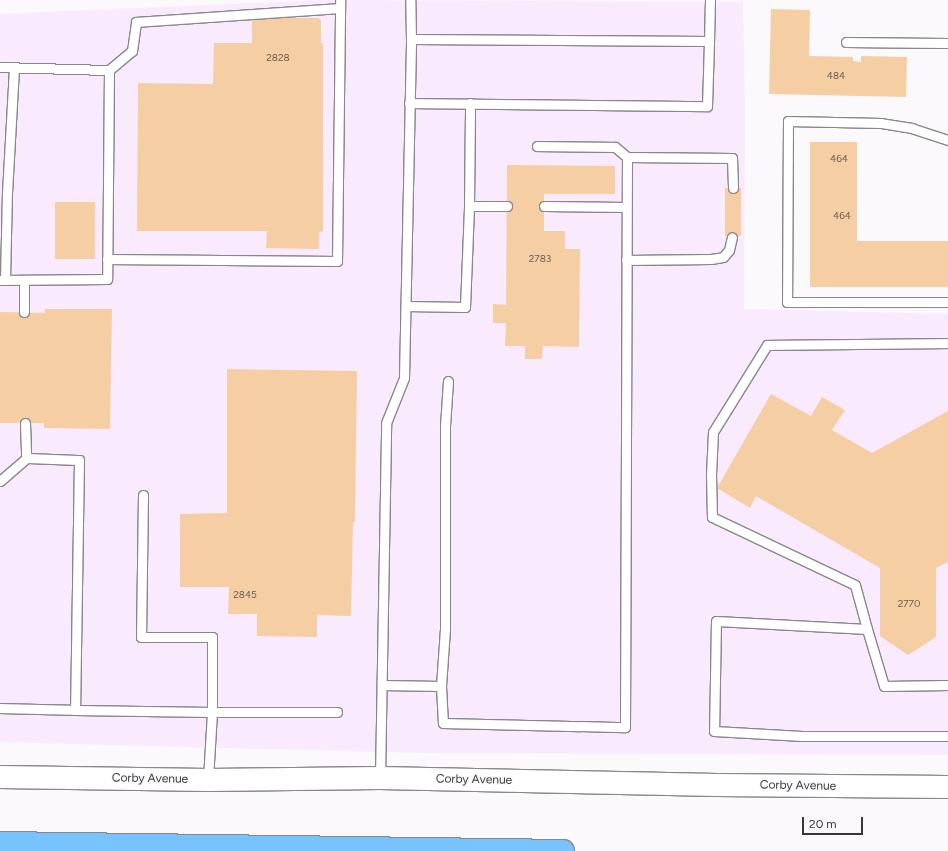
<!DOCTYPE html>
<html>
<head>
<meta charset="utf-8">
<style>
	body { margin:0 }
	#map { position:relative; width:948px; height:851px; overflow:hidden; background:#fbf9fc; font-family:Figtree,sans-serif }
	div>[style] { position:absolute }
	.commercial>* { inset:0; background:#f9eafd }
	.building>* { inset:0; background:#f6cea4; transform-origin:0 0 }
	.roads { filter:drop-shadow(1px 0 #89878a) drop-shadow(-1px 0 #89878a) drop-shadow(0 1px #89878a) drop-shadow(0 -1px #89878a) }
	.lane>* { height:9px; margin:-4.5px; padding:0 4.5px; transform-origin:4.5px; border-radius:4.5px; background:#fff }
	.secondary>* { height:22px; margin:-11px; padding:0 11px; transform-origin:11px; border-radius:11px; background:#fff }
	.highway>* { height:22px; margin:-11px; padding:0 11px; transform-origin:11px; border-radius:11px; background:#76c3fe }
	span { translate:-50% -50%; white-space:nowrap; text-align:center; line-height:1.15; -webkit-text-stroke:3px #fbf9fc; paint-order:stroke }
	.number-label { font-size:10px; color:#685d53 }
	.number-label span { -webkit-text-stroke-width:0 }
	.street-label { font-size:12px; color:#383738 }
	.scale { position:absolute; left:802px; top:817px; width:61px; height:18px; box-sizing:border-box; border:2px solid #383738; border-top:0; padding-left:5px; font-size:12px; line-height:14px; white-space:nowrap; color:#383738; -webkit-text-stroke:3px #fbf9fc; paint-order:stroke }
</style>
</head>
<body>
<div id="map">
	<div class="commercial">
		<div style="clip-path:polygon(328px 0,743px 2px,745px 117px,744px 309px,948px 314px,948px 755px,424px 753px,0 742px,0 14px)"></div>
	</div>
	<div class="building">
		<div style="clip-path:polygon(771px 9px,810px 10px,809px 56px,853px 57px,853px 61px,861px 62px,861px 56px,907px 57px,906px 97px,769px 94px)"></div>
		<div style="clip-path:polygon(256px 18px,318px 18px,321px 20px,321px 43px,323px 43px,323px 231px,319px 232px,319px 249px,266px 248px,267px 231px,137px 231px,138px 83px,213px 84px,214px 43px,252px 43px,252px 21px)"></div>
		<div style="clip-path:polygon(810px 142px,857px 142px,857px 241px,948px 241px,948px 287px,810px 287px)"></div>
		<div style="clip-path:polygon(507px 165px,615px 166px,615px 194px,544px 194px,544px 231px,565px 231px,565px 249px,580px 249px,579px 347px,543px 346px,542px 359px,525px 359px,525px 346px,505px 346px,506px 323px,493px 323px,493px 304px,506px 305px)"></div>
		<div style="left:725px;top:188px;width:16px;height:48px"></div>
		<div style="left:55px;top:202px;width:40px;height:57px"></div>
		<div style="clip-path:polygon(45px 309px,112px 309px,110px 429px,44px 428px,44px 423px,0 423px,0 312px,45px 313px)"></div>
		<div style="clip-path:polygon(227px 369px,357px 371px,355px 522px,353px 522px,351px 616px,317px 615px,317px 637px,257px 636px,257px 614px,228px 614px,229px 587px,180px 587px,180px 514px,227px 513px)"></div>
		<div style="clip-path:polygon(771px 394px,811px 416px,822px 397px,845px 410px,832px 430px,872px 453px,948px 411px,948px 562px,936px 568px,936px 637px,908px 655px,880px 636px,880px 568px,756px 496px,750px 508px,717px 488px)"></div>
	</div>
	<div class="roads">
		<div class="lane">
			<div style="left:411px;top:39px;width:298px;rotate:0.4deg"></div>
			<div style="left:709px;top:41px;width:41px;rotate:-88.6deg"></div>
			<div style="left:846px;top:42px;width:102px;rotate:0.6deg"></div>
			<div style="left:0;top:67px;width:109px;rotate:1.6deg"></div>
			<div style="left:109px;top:70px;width:209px;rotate:90.5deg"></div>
			<div style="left:107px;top:279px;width:107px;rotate:179.5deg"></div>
			<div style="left:109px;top:70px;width:30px;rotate:-40deg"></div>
			<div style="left:132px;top:51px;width:29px;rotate:-82deg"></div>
			<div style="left:136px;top:22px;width:204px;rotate:-3.9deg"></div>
			<div style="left:409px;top:103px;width:298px;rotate:0.6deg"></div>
			<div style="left:707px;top:106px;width:65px;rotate:-88.2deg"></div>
			<div style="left:948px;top:140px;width:38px;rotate:-162deg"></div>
			<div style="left:912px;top:128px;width:31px;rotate:-171deg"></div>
			<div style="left:881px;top:123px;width:93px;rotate:-178.8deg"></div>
			<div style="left:788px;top:121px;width:181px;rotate:90.3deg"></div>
			<div style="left:787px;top:302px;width:161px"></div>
			<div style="left:627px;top:157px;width:105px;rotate:0.5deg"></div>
			<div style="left:732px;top:158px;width:30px;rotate:88deg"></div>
			<div style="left:469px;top:206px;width:38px"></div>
			<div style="left:544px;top:206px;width:82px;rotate:0.7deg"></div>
			<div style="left:107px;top:259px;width:230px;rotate:0.5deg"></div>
			<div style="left:337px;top:261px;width:261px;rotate:-89.3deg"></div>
			<div style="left:626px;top:260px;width:85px;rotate:-0.7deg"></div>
			<div style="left:711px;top:259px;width:12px;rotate:-9deg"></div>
			<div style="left:723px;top:257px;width:9px;rotate:-49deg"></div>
			<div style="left:729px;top:250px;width:13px;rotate:-77deg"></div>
			<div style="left:5px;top:280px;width:87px;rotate:-88.7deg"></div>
			<div style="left:7px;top:193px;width:126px;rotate:-86.8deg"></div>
			<div style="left:24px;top:280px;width:32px;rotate:90deg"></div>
			<div style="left:406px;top:306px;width:59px;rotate:1deg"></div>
			<div style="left:465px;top:307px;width:101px;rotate:-87.7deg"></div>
			<div style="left:469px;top:206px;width:103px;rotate:-89.4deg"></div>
			<div style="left:948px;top:343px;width:181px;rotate:179.4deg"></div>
			<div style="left:767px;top:345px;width:102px;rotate:121.8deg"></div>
			<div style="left:713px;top:432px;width:42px;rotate:92.7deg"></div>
			<div style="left:711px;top:474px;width:43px;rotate:88.7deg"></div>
			<div style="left:712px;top:517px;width:158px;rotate:25.4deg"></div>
			<div style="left:855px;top:585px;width:46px;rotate:74.7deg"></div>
			<div style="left:867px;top:629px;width:151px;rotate:-177deg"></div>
			<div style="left:716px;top:621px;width:110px;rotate:91deg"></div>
			<div style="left:714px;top:731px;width:88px;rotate:3.3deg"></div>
			<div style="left:802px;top:736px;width:146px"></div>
			<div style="left:25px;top:423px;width:35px;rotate:88deg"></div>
			<div style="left:0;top:481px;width:35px;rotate:-41deg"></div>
			<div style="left:26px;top:458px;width:53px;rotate:2.2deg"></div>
			<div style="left:79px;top:460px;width:250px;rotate:90.9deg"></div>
			<div style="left:75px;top:710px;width:75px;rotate:-178.5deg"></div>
			<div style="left:143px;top:495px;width:142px;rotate:90.8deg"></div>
			<div style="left:141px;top:637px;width:71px"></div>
			<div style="left:212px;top:637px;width:75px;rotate:90deg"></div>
			<div style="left:212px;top:712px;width:125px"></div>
			<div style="left:867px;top:629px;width:59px;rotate:73.4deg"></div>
			<div style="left:884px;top:686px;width:64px;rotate:-0.9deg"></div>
			<div style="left:382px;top:685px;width:59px;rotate:1deg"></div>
			<div style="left:441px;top:686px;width:37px;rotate:87deg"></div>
			<div style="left:443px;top:723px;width:182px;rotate:1.3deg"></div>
			<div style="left:625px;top:727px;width:570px;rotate:-89.8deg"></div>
			<div style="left:627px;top:157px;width:16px;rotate:-140deg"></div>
			<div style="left:615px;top:147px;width:78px;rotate:-179.3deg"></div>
			<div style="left:441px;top:686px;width:57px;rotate:-86deg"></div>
			<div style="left:445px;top:629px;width:203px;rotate:-90deg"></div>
			<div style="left:445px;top:426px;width:45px;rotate:-86.2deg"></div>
			<div style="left:75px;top:710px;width:137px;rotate:0.8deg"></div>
			<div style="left:212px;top:712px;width:68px;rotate:93.4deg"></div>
			<div style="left:380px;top:778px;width:355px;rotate:-89deg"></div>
			<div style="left:386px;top:423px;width:48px;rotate:-68.2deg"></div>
			<div style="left:404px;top:378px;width:339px;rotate:-88.8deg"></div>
			<div style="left:411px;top:39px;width:39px;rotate:-91deg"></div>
		</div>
		<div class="secondary">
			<div style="left:0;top:777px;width:208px;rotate:0.8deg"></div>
			<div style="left:208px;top:780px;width:172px;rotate:-0.7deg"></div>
			<div style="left:380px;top:778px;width:337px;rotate:1.2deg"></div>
			<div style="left:717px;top:785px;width:231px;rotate:0.5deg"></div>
		</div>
		<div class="highway">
			<div style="left:0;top:843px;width:563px;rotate:0.81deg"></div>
		</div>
	</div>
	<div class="number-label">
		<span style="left:278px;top:58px">2828</span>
		<span style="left:836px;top:76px">484</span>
		<span style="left:839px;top:159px">464</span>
		<span style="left:842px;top:216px">464</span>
		<span style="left:540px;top:259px">2783</span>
		<span style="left:245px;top:595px">2845</span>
		<span style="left:909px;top:604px">2770</span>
	</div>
	<div class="street-label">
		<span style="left:150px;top:779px;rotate:1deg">Corby Avenue</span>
		<span style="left:474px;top:780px;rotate:1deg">Corby Avenue</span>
		<span style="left:798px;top:786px;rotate:1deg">Corby Avenue</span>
	</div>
	<div class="scale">20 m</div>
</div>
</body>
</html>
